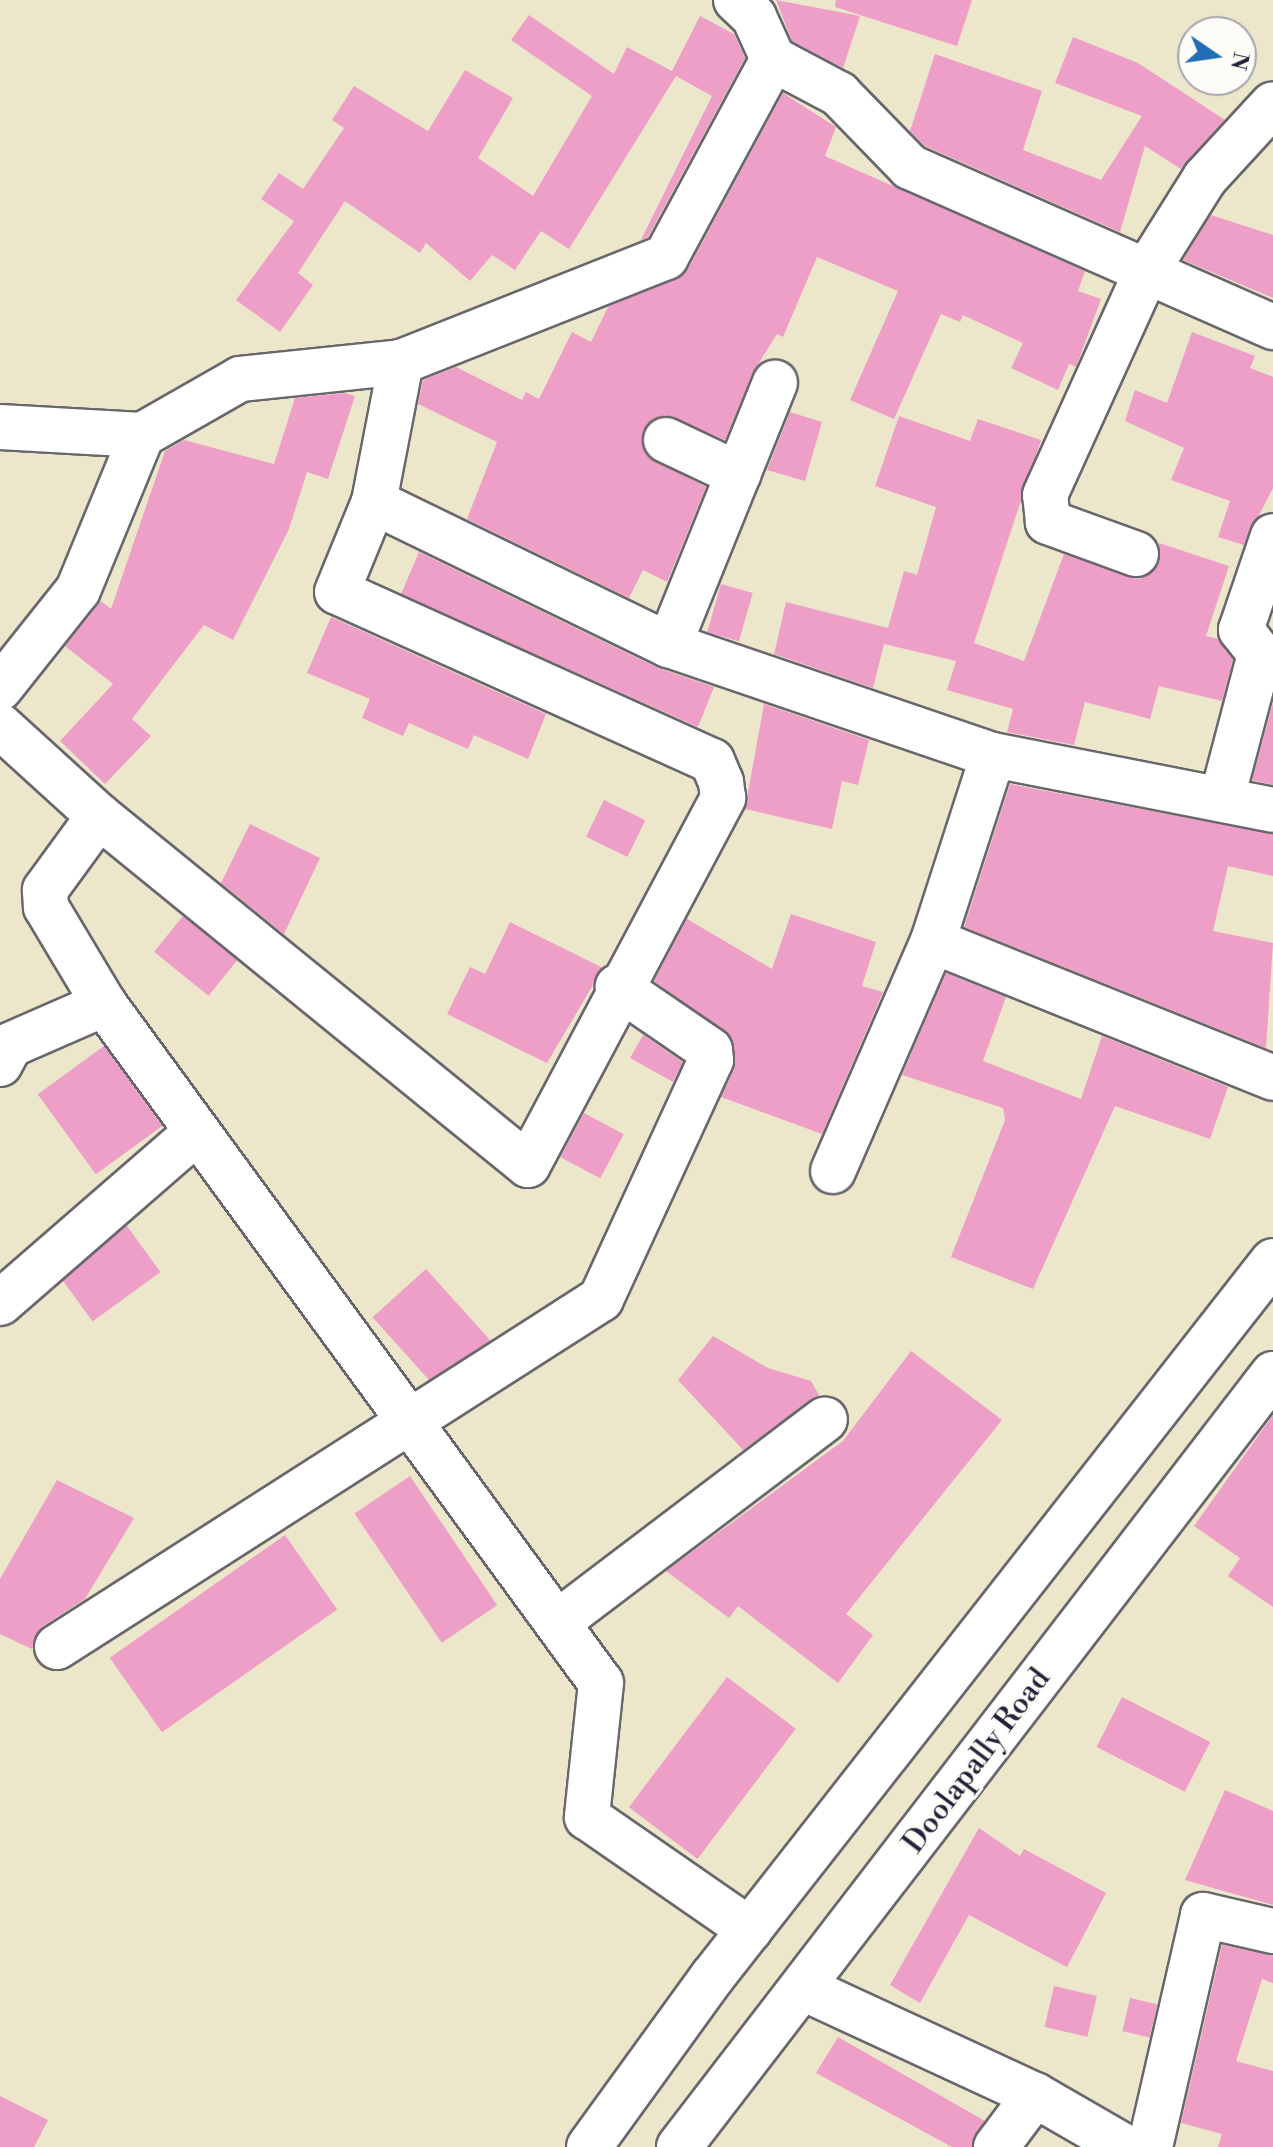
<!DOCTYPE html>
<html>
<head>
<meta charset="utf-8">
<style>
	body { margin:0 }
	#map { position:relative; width:1273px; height:2147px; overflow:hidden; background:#ece7cb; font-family:"Libre Bodoni",serif }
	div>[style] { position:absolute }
	.building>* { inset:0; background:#ee9fc7; transform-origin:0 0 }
	.roads { filter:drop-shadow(2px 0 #69676d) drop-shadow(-2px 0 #69676d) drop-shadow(0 2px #69676d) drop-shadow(0 -2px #69676d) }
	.minor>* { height:44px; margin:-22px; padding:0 22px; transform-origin:22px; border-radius:22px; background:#fff }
	.secondary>* { height:44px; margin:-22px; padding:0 22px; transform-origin:22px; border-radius:22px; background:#fff }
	span { translate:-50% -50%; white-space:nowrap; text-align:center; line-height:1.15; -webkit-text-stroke:6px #fdfcf7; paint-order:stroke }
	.street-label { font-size:30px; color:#22223b }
	.north { position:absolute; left:1177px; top:16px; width:80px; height:80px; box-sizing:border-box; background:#fdfcf7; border:2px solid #a5a5ac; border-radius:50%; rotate:103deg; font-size:22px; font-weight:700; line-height:32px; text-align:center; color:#22223b }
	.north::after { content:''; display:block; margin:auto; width:28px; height:36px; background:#1f6fb2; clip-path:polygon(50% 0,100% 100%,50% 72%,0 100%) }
</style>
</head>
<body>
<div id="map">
	<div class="building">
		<div style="clip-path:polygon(776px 0,860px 16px,843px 68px,792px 41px)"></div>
		<div style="clip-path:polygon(836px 0,972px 0,957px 46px,835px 7px)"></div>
		<div style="clip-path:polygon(529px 15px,614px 74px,627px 47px,672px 71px,700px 16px,734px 34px,745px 58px,648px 237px,641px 240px,712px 96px,676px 76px,569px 249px,541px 231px,515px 270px,492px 255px,470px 281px,426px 243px,420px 253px,345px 201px,298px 273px,313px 285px,280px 332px,236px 300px,294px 221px,261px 199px,279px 173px,303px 189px,344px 128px,332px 120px,354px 86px,428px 131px,465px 70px,513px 98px,478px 158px,533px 196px,592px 96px,511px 40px)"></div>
		<div style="clip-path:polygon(1073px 37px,1138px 63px,1225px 120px,1181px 169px,1145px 146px,1120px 232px,925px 146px,910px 131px,935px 54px,1042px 91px,1023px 150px,1101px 180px,1142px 116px,1055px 83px)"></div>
		<div style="clip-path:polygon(783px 93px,836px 127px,825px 156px,1085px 271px,1078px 291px,1101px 299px,1076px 367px,1069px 364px,1058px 390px,1011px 368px,1023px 343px,963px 315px,960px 322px,941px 314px,894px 419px,850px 400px,898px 291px,817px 257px,783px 337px,777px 334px,752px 374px,725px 440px,665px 415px,643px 430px,646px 455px,706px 487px,667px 582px,643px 570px,629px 598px,467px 519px,497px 442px,418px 404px,423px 380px,456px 367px,522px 400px,526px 392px,539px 399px,572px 332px,591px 342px,608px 307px,688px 269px)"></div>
		<div style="clip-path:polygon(1211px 215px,1273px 235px,1273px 298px,1183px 260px)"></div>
		<div style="clip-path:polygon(1192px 332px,1255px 356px,1250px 368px,1273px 377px,1273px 488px,1244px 545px,1218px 537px,1230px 501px,1171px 480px,1184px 448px,1125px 421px,1135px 390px,1167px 403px)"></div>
		<div style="clip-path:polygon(345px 393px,355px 396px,328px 479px,307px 472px,289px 529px,233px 640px,204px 625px,132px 719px,151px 736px,105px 784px,60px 741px,113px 684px,65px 646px,101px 601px,111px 609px,165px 451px,184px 440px,274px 464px,295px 398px)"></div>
		<div style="clip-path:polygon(790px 412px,822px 422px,805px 481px,767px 470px)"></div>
		<div style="clip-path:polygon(899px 416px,970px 441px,978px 419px,1041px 440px,974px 643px,1024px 661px,1064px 554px,1140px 579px,1159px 563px,1159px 543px,1229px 566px,1206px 636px,1218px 639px,1233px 660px,1222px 701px,1159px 686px,1150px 719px,1085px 702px,1074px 745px,1007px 732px,1013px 709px,947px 690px,956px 661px,884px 644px,873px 688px,774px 654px,786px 602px,888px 628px,904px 571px,917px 575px,936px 507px,875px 486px)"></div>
		<div style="clip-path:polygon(419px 552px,658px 668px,714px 687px,698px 727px,401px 594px)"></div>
		<div style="left:721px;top:584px;width:33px;height:50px;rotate:16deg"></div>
		<div style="clip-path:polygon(331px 617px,546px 714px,528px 759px,474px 735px,468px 749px,409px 723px,403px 736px,362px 718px,370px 699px,307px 673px)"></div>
		<div style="clip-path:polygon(1273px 703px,1273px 785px,1252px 780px)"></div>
		<div style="clip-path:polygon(764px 704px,869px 740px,858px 785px,842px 781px,832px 829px,745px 809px)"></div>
		<div style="clip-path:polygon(1010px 784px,1273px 834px,1273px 876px,1228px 866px,1213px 931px,1273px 943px,1266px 1048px,964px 927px)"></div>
		<div style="left:604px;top:800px;width:46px;height:41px;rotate:26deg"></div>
		<div style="clip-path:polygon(250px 824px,320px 858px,284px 934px,221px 883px)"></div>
		<div style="clip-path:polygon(791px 914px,876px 942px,862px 986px,883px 992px,822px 1134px,721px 1097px,734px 1070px,732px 1038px,654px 981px,687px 919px,772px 969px)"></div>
		<div style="left:183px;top:916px;width:70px;height:46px;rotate:39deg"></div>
		<div style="clip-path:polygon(510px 922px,603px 968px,547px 1063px,447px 1014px,470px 967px,485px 974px)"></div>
		<div style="clip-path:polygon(946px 973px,1006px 997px,983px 1061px,1081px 1099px,1102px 1036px,1228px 1087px,1210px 1139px,1115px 1106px,1033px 1289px,951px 1257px,1005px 1120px,1003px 1108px,902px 1075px)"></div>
		<div style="clip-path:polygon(630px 1026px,683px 1062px,673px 1082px,630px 1058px,643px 1035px)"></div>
		<div style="left:104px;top:1046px;width:99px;height:82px;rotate:54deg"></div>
		<div style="left:584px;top:1113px;width:45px;height:50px;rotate:28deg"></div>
		<div style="left:127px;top:1226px;width:57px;height:84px;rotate:54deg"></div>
		<div style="left:426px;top:1269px;width:96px;height:72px;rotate:48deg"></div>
		<div style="clip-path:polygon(713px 1336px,768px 1368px,811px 1381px,819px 1395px,743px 1450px,678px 1380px)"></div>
		<div style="clip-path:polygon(911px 1351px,1002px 1420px,846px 1614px,873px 1635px,838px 1683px,738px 1606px,729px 1618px,666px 1571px,843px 1441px)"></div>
		<div style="clip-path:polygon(1273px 1415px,1273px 1607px,1228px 1576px,1240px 1558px,1194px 1526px)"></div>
		<div style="left:410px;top:1476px;width:156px;height:67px;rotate:56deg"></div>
		<div style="clip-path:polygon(57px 1480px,134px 1518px,85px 1599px,43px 1626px,32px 1649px,0 1634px,0 1579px)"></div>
		<div style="left:285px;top:1535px;width:91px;height:214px;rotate:55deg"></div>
		<div style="left:727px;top:1677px;width:86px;height:163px;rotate:37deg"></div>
		<div style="left:1122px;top:1697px;width:99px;height:56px;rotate:27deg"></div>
		<div style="clip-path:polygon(1225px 1790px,1273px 1811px,1273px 1905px,1185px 1880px)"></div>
		<div style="clip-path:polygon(979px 1828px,1020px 1856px,1024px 1849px,1106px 1893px,1067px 1967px,969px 1915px,920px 2003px,890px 1985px)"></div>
		<div style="clip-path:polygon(1222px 1945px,1273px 1955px,1273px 1983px,1262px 1979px,1236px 2061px,1273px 2071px,1273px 2147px,1218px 2147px,1222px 2134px,1181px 2123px)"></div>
		<div style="left:1054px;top:1986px;width:44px;height:42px;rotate:13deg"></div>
		<div style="left:1130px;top:1998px;width:28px;height:34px;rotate:13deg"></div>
		<div style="clip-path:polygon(838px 2037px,985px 2121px,972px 2147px,952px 2147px,816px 2073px)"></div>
		<div style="clip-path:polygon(0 2096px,48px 2120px,34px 2147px,0 2147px)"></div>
	</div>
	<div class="roads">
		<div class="minor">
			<div style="left:736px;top:0;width:25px;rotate:43deg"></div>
			<div style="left:754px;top:17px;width:46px;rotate:65.7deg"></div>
			<div style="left:773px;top:59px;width:75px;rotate:27.9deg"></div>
			<div style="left:839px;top:94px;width:102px;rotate:45.8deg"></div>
			<div style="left:910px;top:167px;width:397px;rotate:23.8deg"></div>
			<div style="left:0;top:427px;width:142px;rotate:3.2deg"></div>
			<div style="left:142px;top:435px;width:113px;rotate:-29.7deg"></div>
			<div style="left:240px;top:379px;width:162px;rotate:-6deg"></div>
			<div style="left:401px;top:362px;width:285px;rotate:-21.6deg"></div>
			<div style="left:666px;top:257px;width:225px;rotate:-61.6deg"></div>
			<div style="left:666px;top:440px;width:80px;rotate:25.3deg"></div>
			<div style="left:374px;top:502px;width:328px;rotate:25.9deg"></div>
			<div style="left:669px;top:645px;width:342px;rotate:18.8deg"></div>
			<div style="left:993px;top:755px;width:285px;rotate:11.1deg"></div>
			<div style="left:1136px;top:554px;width:94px;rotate:-160deg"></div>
			<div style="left:1048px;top:522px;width:27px;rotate:-96deg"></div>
			<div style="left:1045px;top:495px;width:245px;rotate:-65.6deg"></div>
			<div style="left:1146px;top:272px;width:111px;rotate:-57.9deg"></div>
			<div style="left:1205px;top:178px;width:100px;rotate:-47.4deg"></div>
			<div style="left:669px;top:645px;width:283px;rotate:-68deg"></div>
			<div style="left:0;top:688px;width:125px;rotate:-51.5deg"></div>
			<div style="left:78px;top:590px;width:168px;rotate:-67.6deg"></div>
			<div style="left:0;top:726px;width:134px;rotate:42.3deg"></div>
			<div style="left:99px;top:816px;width:553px;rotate:39.13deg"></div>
			<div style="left:528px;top:1165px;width:416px;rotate:-62deg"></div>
			<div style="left:723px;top:798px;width:16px;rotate:-97deg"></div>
			<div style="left:721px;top:782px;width:23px;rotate:-113deg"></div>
			<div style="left:712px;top:761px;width:411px;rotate:-155.7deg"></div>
			<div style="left:337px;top:592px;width:97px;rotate:-67.7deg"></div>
			<div style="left:374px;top:502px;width:143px;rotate:-79.1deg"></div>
			<div style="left:1222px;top:798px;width:149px;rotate:-75.2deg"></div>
			<div style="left:1260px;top:654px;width:31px;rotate:-128deg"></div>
			<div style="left:1241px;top:630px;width:99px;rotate:-71.2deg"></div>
			<div style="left:99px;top:816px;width:92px;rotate:126.1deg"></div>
			<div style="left:45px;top:890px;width:17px;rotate:87deg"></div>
			<div style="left:46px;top:907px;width:113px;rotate:59.1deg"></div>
			<div style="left:933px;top:941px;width:367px;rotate:21.9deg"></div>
			<div style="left:0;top:1064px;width:21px;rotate:-62deg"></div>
			<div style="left:10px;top:1045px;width:103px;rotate:-23.6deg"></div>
			<div style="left:104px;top:1004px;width:841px;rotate:53.8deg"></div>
			<div style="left:601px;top:1683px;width:135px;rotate:96deg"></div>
			<div style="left:587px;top:1817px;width:198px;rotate:34.7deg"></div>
			<div style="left:833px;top:1171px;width:251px;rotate:-66.5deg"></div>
			<div style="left:933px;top:941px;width:195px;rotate:-72.1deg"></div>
			<div style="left:0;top:1303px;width:261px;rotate:-41deg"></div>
			<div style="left:558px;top:1622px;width:335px;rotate:-37.2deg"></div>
			<div style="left:57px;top:1647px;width:646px;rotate:-32.61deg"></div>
			<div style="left:601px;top:1299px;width:263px;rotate:-65.3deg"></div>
			<div style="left:711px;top:1060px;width:10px;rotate:-96deg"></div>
			<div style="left:710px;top:1050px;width:112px;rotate:-145.6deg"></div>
			<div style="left:803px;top:1988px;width:255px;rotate:24.8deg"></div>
			<div style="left:1035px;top:2095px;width:104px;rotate:30deg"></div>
			<div style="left:996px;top:2147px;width:65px;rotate:-53.1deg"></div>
			<div style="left:1150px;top:2147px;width:238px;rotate:-77.1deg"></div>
			<div style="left:1203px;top:1915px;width:72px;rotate:12.9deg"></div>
		</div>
		<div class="secondary">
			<div style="left:589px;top:2147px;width:211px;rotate:-54.1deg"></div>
			<div style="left:713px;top:1976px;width:908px;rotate:-51.93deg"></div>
			<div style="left:679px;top:2147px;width:975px;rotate:-52.46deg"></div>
		</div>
	</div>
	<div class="street-label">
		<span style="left:977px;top:1761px;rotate:-53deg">Doolapally Road</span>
	</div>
	<div class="north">N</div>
</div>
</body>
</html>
